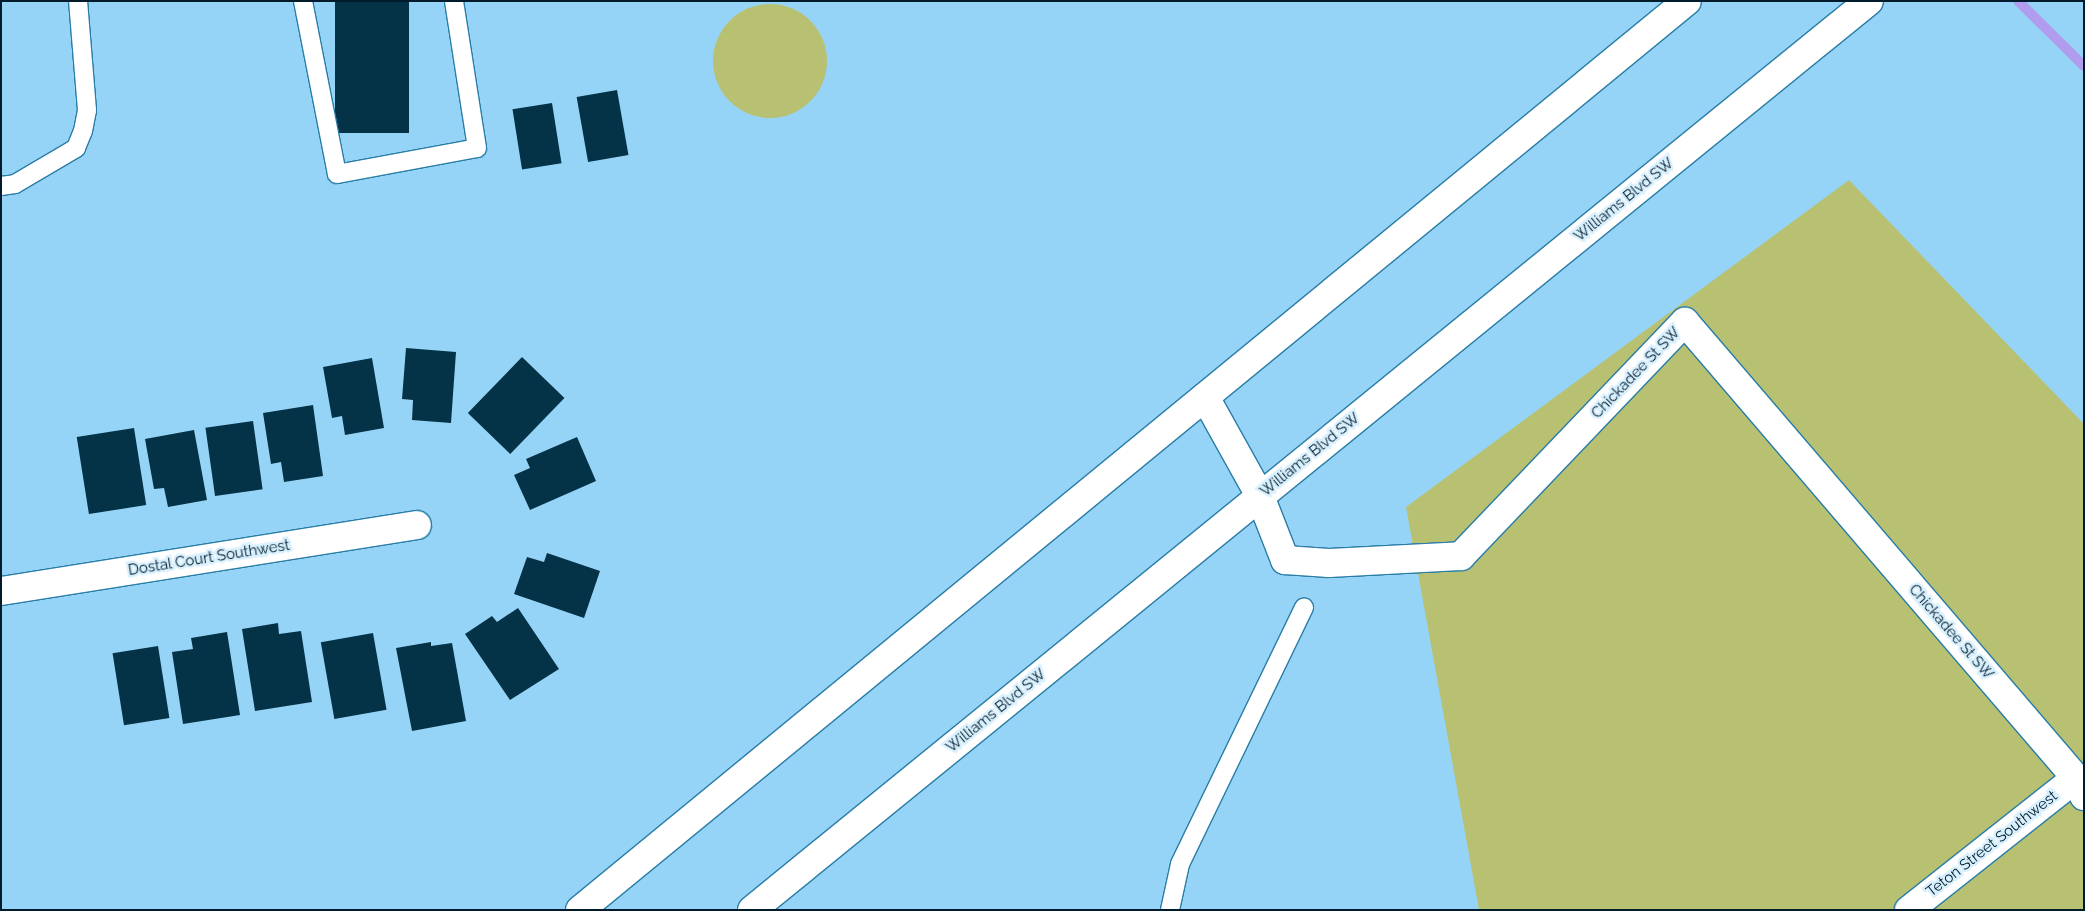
<!DOCTYPE html>
<html>
<head>
<meta charset="utf-8">
<style>
	body { margin:0 }
	#map { position:relative; width:2085px; height:911px; overflow:hidden; background:#96d4f7; font-family:Raleway,sans-serif }
	div>[style] { position:absolute }
	.green>* { inset:0; background:#b8c172 }
	.round { border-radius:50% }
	.stream>* { height:10px; margin:-5px; padding:0 5px; transform-origin:5px; border-radius:5px; background:#b09ded }
	.building>* { inset:0; background:#043247; transform-origin:0 0 }
	.roads { filter:drop-shadow(1px 0 #297da6) drop-shadow(-1px 0 #297da6) drop-shadow(0 1px #297da6) drop-shadow(0 -1px #297da6) }
	.service>* { height:18px; margin:-9px; padding:0 9px; transform-origin:9px; border-radius:9px; background:#fff }
	.minor>* { height:28px; margin:-14px; padding:0 14px; transform-origin:14px; border-radius:14px; background:#fff }
	.primary>* { height:28px; margin:-14px; padding:0 14px; transform-origin:14px; border-radius:14px; background:#fff }
	span { translate:-50% -50%; white-space:nowrap; text-align:center; line-height:1.15; -webkit-text-stroke:5px #d8effd; paint-order:stroke }
	.street-label { font-size:15px; color:#001c2c }
	.frame { position:absolute; inset:0; border:2px solid #001c2c; pointer-events:none }
</style>
</head>
<body>
<div id="map">
	<div class="green">
		<div class="round" style="left:713px;top:4px;width:114px;height:114px"></div>
		<div style="clip-path:polygon(1849px 180px,2084px 424px,2084px 910px,1479px 910px,1406px 507px)"></div>
	</div>
	<div class="stream">
		<div style="left:2018px;top:1px;width:93px;rotate:44.6deg"></div>
	</div>
	<div class="building">
		<div style="left:335px;top:1px;width:74px;height:132px"></div>
		<div style="left:617px;top:90px;width:66px;height:41px;rotate:80deg"></div>
		<div style="left:552px;top:103px;width:61px;height:40px;rotate:81deg"></div>
		<div style="clip-path:polygon(406px 348px,456px 352px,451px 423px,412px 420px,413px 400px,402px 399px)"></div>
		<div style="left:522px;top:357px;width:59px;height:78px;rotate:44deg"></div>
		<div style="clip-path:polygon(372px 358px,384px 428px,345px 435px,342px 416px,332px 418px,323px 367px)"></div>
		<div style="clip-path:polygon(313px 405px,323px 476px,284px 482px,281px 462px,271px 464px,263px 413px)"></div>
		<div style="left:253px;top:421px;width:69px;height:48px;rotate:82deg"></div>
		<div style="left:134px;top:428px;width:78px;height:58px;rotate:81deg"></div>
		<div style="clip-path:polygon(194px 430px,207px 500px,168px 507px,164px 488px,154px 489px,145px 439px)"></div>
		<div style="clip-path:polygon(577px 437px,596px 481px,530px 510px,514px 475px,530px 468px,526px 459px)"></div>
		<div style="clip-path:polygon(547px 553px,600px 571px,584px 618px,514px 594px,527px 557px,544px 562px)"></div>
		<div style="clip-path:polygon(518px 608px,559px 669px,510px 700px,465px 634px,492px 616px,497px 622px)"></div>
		<div style="clip-path:polygon(278px 623px,279px 634px,301px 631px,312px 702px,255px 711px,242px 629px)"></div>
		<div style="clip-path:polygon(227px 632px,240px 715px,183px 724px,172px 652px,193px 649px,191px 638px)"></div>
		<div style="left:373px;top:633px;width:78px;height:53px;rotate:80deg"></div>
		<div style="clip-path:polygon(431px 642px,431px 646px,452px 643px,466px 721px,412px 731px,396px 648px)"></div>
		<div style="left:158px;top:646px;width:73px;height:46px;rotate:81deg"></div>
	</div>
	<div class="roads">
		<div class="service">
			<div style="left:303px;top:1px;width:176px;rotate:78.9deg"></div>
			<div style="left:337px;top:174px;width:142px;rotate:-10.5deg"></div>
			<div style="left:477px;top:148px;width:149px;rotate:-98.9deg"></div>
			<div style="left:1px;top:186px;width:14px;rotate:-8deg"></div>
			<div style="left:15px;top:184px;width:71px;rotate:-30.5deg"></div>
			<div style="left:76px;top:148px;width:18px;rotate:-68deg"></div>
			<div style="left:83px;top:131px;width:21px;rotate:-79deg"></div>
			<div style="left:87px;top:110px;width:109px;rotate:-94.7deg"></div>
			<div style="left:1170px;top:910px;width:47px;rotate:-77.7deg"></div>
			<div style="left:1180px;top:864px;width:285px;rotate:-64.2deg"></div>
		</div>
		<div class="minor">
			<div style="left:1205px;top:397px;width:113px;rotate:60.9deg"></div>
			<div style="left:1260px;top:496px;width:69px;rotate:68.7deg"></div>
			<div style="left:1285px;top:560px;width:44px;rotate:3.9deg"></div>
			<div style="left:1329px;top:563px;width:132px;rotate:-3deg"></div>
			<div style="left:1461px;top:556px;width:324px;rotate:-46.3deg"></div>
			<div style="left:1685px;top:322px;width:601px;rotate:49.39deg"></div>
			<div style="left:2076px;top:778px;width:20px;rotate:66deg"></div>
			<div style="left:1px;top:591px;width:421px;rotate:-9deg"></div>
			<div style="left:1909px;top:910px;width:213px;rotate:-38.3deg"></div>
		</div>
		<div class="primary">
			<div style="left:580px;top:910px;width:1432px;rotate:-39.39deg"></div>
			<div style="left:752px;top:910px;width:1440px;rotate:-39.14deg"></div>
		</div>
	</div>
	<div class="street-label">
		<span style="left:1624px;top:200px;rotate:-39deg">Williams Blvd SW</span>
		<span style="left:1636px;top:373px;rotate:-46deg">Chickadee St SW</span>
		<span style="left:1310px;top:455px;rotate:-39deg">Williams Blvd SW</span>
		<span style="left:209px;top:558px;rotate:-9deg">Dostal Court Southwest</span>
		<span style="left:1951px;top:632px;rotate:49deg">Chickadee St SW</span>
		<span style="left:996px;top:711px;rotate:-39deg">Williams Blvd SW</span>
		<span style="left:1992px;top:844px;rotate:-38deg">Teton Street Southwest</span>
	</div>
	<div class="frame"></div>
</div>
</body>
</html>
